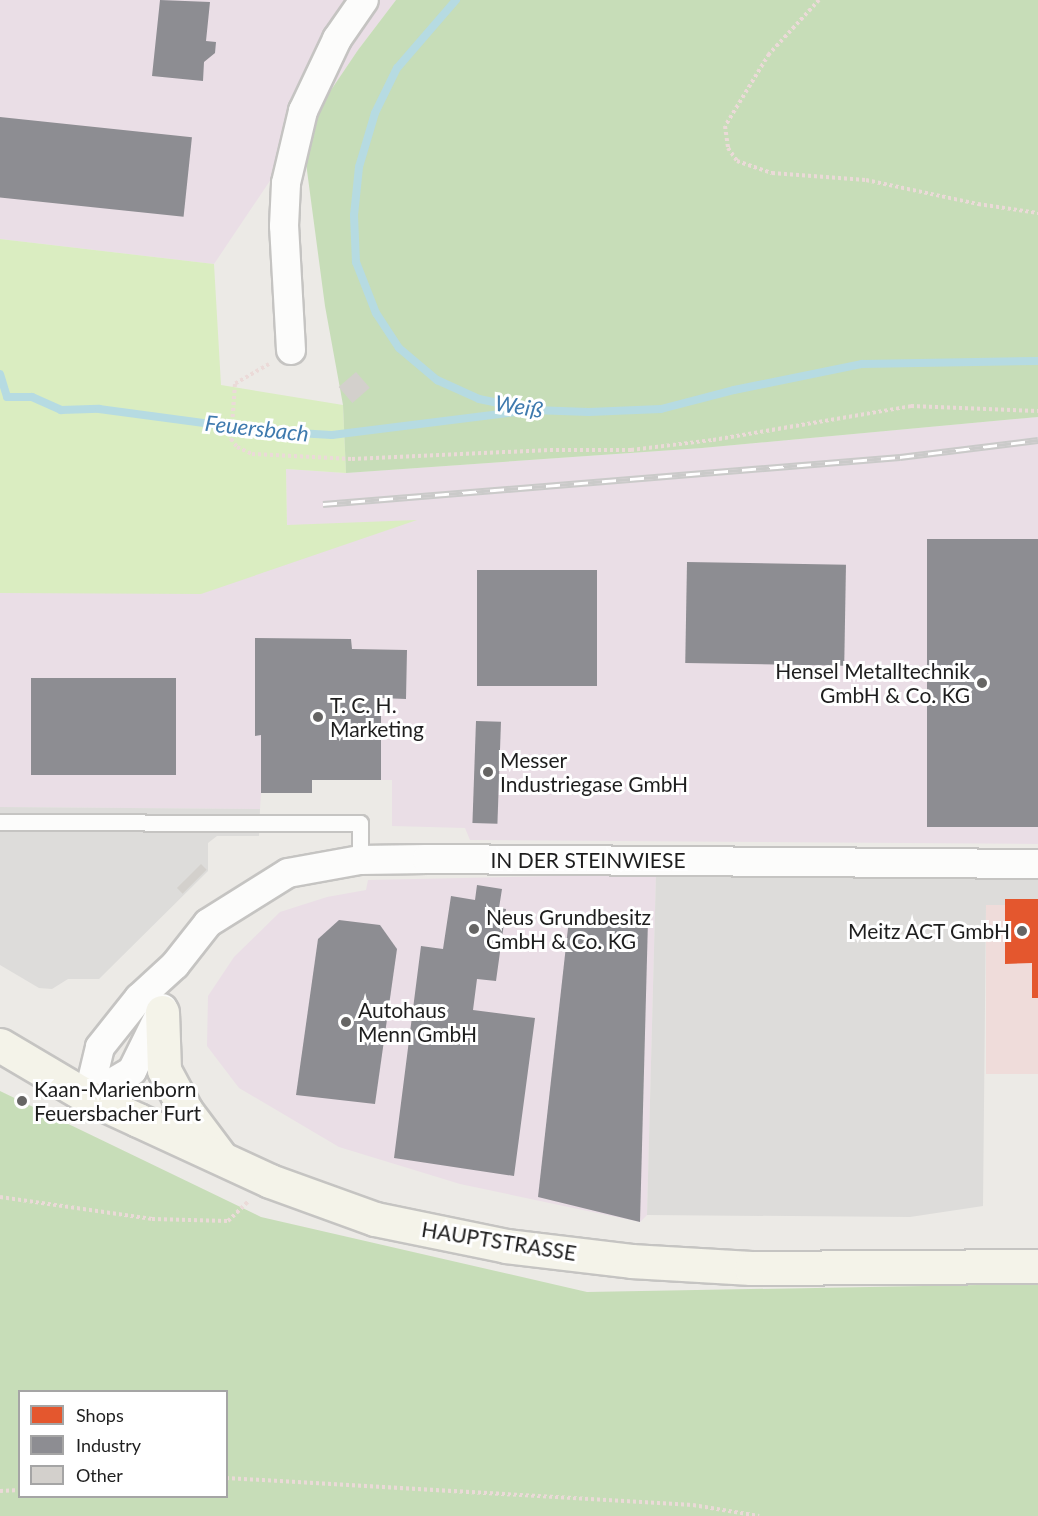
<!DOCTYPE html>
<html>
<head>
<meta charset="utf-8">
<style>
	body { margin:0 }
	#map { position:relative; width:1038px; height:1516px; overflow:hidden; background:#eceae6; font-family:Lato,sans-serif }
	div>[style] { position:absolute }
	.commercial>* { inset:0; background:#efdcda; transform-origin:0 0 }
	.industrial>* { inset:0; background:#eadee6 }
	.grass>* { inset:0; background:#daedc1 }
	.forest>* { inset:0; background:#c7ddb8 }
	.parking>* { inset:0; background:#dddcda }
	.shops>* { inset:0; background:#e4572e }
	.industry>* { inset:0; background:#8d8d92; transform-origin:0 0 }
	.stream>* { height:8px; margin:-4px; padding:0 4px; transform-origin:4px; border-radius:4px; background:#b6dbe2 }
	.building>* { inset:0; background:#d3d0cc; transform-origin:0 0 }
	.path>* { height:4px; margin-top:-2px; transform-origin:0; background:repeating-linear-gradient(90deg,#ebdad8 0 3px,transparent 0 6px) }
	.roads { filter:drop-shadow(2px 0 #c5c4c2) drop-shadow(-2px 0 #c5c4c2) drop-shadow(0 2px #c5c4c2) drop-shadow(0 -2px #c5c4c2) }
	.lane>* { height:15px; margin:-7.5px; padding:0 7.5px; transform-origin:7.5px; border-radius:7.5px; background:#fcfcfb }
	.street>* { height:28px; margin:-14px; padding:0 14px; transform-origin:14px; border-radius:14px; background:#fcfcfb }
	.secondary>* { height:33px; margin:-16.5px; padding:0 16.5px; transform-origin:16.5px; border-radius:16.5px; background:#f4f3e9 }
	.rail>* { height:7px; margin-top:-3.5px; transform-origin:0; background:repeating-linear-gradient(90deg,#fff 0 14px,#cacac9 0 28px); box-sizing:border-box; border-block:2px solid #cacac9 }
	.dots>* { width:16px; height:16px; translate:-50% -50%; box-sizing:border-box; border:3px solid #fff; border-radius:50% }
	span { translate:-50% -50%; white-space:nowrap; text-align:center; line-height:1.15; -webkit-text-stroke:6px #fff; paint-order:stroke }
	.poi-label { font-size:21px; color:#1e1e1e }
	.right { translate:-100% -50%; text-align:right }
	.left { translate:0 -50%; text-align:left }
	.street-label { font-size:21px; color:#1e1e1e }
	.water-label { font-size:22px; color:#3f7aae; font-style:italic }
	.legend { position:absolute; left:18px; top:1390px; width:210px; height:108px; box-sizing:border-box; background:#fff; border:2px solid #a5a5a5; margin:0; padding:8px 10px; list-style:none; font-size:18px; color:#1e1e1e }
	.legend li { display:flex; align-items:center; gap:12px; height:30px }
	.legend b { width:30px; border:2px solid #a5a5a5 }
</style>
</head>
<body>
<div id="map">
	<div class="commercial">
		<div style="left:986px;top:905px;width:52px;height:169px"></div>
	</div>
	<div class="industrial">
		<div style="clip-path:polygon(0 0,396px 0,358px 50px,214px 264px,0 239px)"></div>
		<div style="clip-path:polygon(1038px 417px,1038px 844px,470px 840px,465px 828px,392px 826px,392px 780px,312px 780px,312px 793px,261px 793px,260px 809px,0 807px,0 593px,32px 593px,414px 521px,287px 526px,286px 469px,346px 473px,702px 448px)"></div>
		<div style="clip-path:polygon(656px 874px,647px 1215px,640px 1222px,460px 1184px,339px 1147px,239px 1088px,207px 1046px,208px 996px,234px 957px,280px 912px,327px 897px,366px 890px,368px 880px)"></div>
	</div>
	<div class="grass">
		<div style="clip-path:polygon(0 239px,214px 264px,221px 385px,343px 405px,346px 473px,286px 469px,287px 525px,417px 520px,201px 594px,0 593px)"></div>
	</div>
	<div class="forest">
		<div style="clip-path:polygon(396px 0,1038px 0,1038px 417px,702px 448px,346px 473px,343px 405px,325px 306px,302px 133px,358px 50px)"></div>
		<div style="clip-path:polygon(evenodd,0 1091px,261px 1217px,587px 1292px,1038px 1284px,1038px 1516px,0 1516px,0 1091px,20px 1392px,226px 1392px,226px 1496px,20px 1496px,20px 1392px)"></div>
	</div>
	<div class="parking">
		<div style="clip-path:polygon(0 807px,260px 809px,259px 836px,217px 836px,208px 843px,208px 871px,99px 979px,68px 979px,52px 989px,39px 988px,0 965px)"></div>
		<div style="clip-path:polygon(656px 874px,1038px 878px,1038px 905px,986px 905px,983px 1206px,910px 1217px,647px 1215px)"></div>
	</div>
	<div class="shops">
		<div style="clip-path:polygon(1005px 899px,1038px 899px,1038px 998px,1032px 998px,1032px 963px,1005px 964px)"></div>
	</div>
	<div class="industry">
		<div style="clip-path:polygon(160px 0,210px 2px,206px 41px,216px 42px,215px 53px,204px 62px,203px 81px,152px 76px)"></div>
		<div style="left:0;top:117px;width:193px;height:80px;rotate:6deg"></div>
		<div style="left:1038px;top:539px;width:288px;height:111px;rotate:90deg"></div>
		<div style="left:687px;top:562px;width:159px;height:101px;rotate:1deg"></div>
		<div style="left:477px;top:570px;width:120px;height:116px"></div>
		<div style="clip-path:polygon(255px 638px,351px 639px,352px 649px,407px 650px,406px 699px,381px 698px,381px 780px,312px 780px,312px 793px,261px 793px,261px 735px,255px 736px)"></div>
		<div style="left:31px;top:678px;width:145px;height:97px"></div>
		<div style="left:476px;top:721px;width:25px;height:102px;rotate:2deg"></div>
		<div style="clip-path:polygon(477px 885px,502px 889px,499px 908px,506px 909px,496px 981px,477px 979px,473px 1010px,535px 1018px,514px 1176px,394px 1158px,421px 946px,443px 949px,451px 896px,475px 900px)"></div>
		<div style="clip-path:polygon(569px 919px,648px 920px,640px 1222px,538px 1197px)"></div>
		<div style="clip-path:polygon(339px 920px,380px 925px,397px 949px,375px 1104px,296px 1095px,318px 939px)"></div>
	</div>
	<div class="stream">
		<div style="left:456px;top:0;width:90px;rotate:130.9deg"></div>
		<div style="left:397px;top:68px;width:50px;rotate:116.1deg"></div>
		<div style="left:375px;top:113px;width:56px;rotate:106.5deg"></div>
		<div style="left:359px;top:167px;width:48px;rotate:95.9deg"></div>
		<div style="left:354px;top:215px;width:47px;rotate:87.6deg"></div>
		<div style="left:356px;top:262px;width:55px;rotate:68.6deg"></div>
		<div style="left:376px;top:313px;width:42px;rotate:56.7deg"></div>
		<div style="left:399px;top:348px;width:50px;rotate:40.1deg"></div>
		<div style="left:437px;top:380px;width:46px;rotate:24.3deg"></div>
		<div style="left:479px;top:399px;width:55px;rotate:11.5deg"></div>
		<div style="left:533px;top:410px;width:56px;rotate:2deg"></div>
		<div style="left:589px;top:412px;width:72px;rotate:-2.4deg"></div>
		<div style="left:661px;top:409px;width:75px;rotate:-14.6deg"></div>
		<div style="left:734px;top:390px;width:131px;rotate:-11.5deg"></div>
		<div style="left:862px;top:364px;width:176px;rotate:-1deg"></div>
		<div style="left:0;top:374px;width:24px;rotate:73deg"></div>
		<div style="left:7px;top:397px;width:25px"></div>
		<div style="left:32px;top:397px;width:32px;rotate:24deg"></div>
		<div style="left:61px;top:410px;width:38px;rotate:-2deg"></div>
		<div style="left:99px;top:409px;width:165px;rotate:7.6deg"></div>
		<div style="left:263px;top:431px;width:69px;rotate:3.3deg"></div>
		<div style="left:332px;top:435px;width:194px;rotate:-7.1deg"></div>
	</div>
	<div class="building">
		<div style="left:356px;top:372px;width:21px;height:23px;rotate:49deg"></div>
		<div style="left:201px;top:864px;width:8px;height:34px;rotate:45deg"></div>
	</div>
	<div class="path">
		<div style="left:819px;top:0;width:74px;rotate:132.8deg"></div>
		<div style="left:769px;top:54px;width:84px;rotate:121.4deg"></div>
		<div style="left:725px;top:126px;width:22px;rotate:82deg"></div>
		<div style="left:728px;top:148px;width:16px;rotate:55deg"></div>
		<div style="left:737px;top:161px;width:37px;rotate:19deg"></div>
		<div style="left:772px;top:173px;width:94px;rotate:4.3deg"></div>
		<div style="left:866px;top:180px;width:115px;rotate:12.1deg"></div>
		<div style="left:978px;top:204px;width:61px;rotate:8.5deg"></div>
		<div style="left:269px;top:364px;width:39px;rotate:150deg"></div>
		<div style="left:235px;top:384px;width:55px;rotate:94.2deg"></div>
		<div style="left:231px;top:439px;width:10px;rotate:53deg"></div>
		<div style="left:237px;top:447px;width:17px;rotate:25deg"></div>
		<div style="left:252px;top:454px;width:100px;rotate:2.9deg"></div>
		<div style="left:352px;top:459px;width:198px;rotate:-2.6deg"></div>
		<div style="left:550px;top:450px;width:81px"></div>
		<div style="left:631px;top:450px;width:83px;rotate:-7deg"></div>
		<div style="left:713px;top:440px;width:201px;rotate:-9.7deg"></div>
		<div style="left:911px;top:406px;width:127px;rotate:2.3deg"></div>
		<div style="left:0;top:1197px;width:154px;rotate:8.2deg"></div>
		<div style="left:152px;top:1219px;width:76px;rotate:1.5deg"></div>
		<div style="left:228px;top:1221px;width:28px;rotate:-44deg"></div>
		<div style="left:226px;top:1478px;width:468px;rotate:3.3deg"></div>
		<div style="left:693px;top:1505px;width:67px;rotate:9.5deg"></div>
		<div style="left:0;top:1491px;width:20px;rotate:-3deg"></div>
	</div>
	<div class="roads">
		<div class="lane">
			<div style="left:0;top:822px;width:360px;rotate:0.2deg"></div>
			<div style="left:360px;top:823px;width:37px;rotate:90deg"></div>
		</div>
		<div class="street">
			<div style="left:291px;top:350px;width:124px;rotate:-93.2deg"></div>
			<div style="left:284px;top:226px;width:43px;rotate:-87.3deg"></div>
			<div style="left:286px;top:183px;width:74px;rotate:-76.7deg"></div>
			<div style="left:303px;top:111px;width:80px;rotate:-64.7deg"></div>
			<div style="left:337px;top:39px;width:47px;rotate:-55.3deg"></div>
			<div style="left:88px;top:1097px;width:51px;rotate:-76.5deg"></div>
			<div style="left:100px;top:1047px;width:63px;rotate:-51.5deg"></div>
			<div style="left:139px;top:998px;width:49px;rotate:-42.5deg"></div>
			<div style="left:175px;top:965px;width:53px;rotate:-51.8deg"></div>
			<div style="left:208px;top:923px;width:94px;rotate:-32deg"></div>
			<div style="left:288px;top:873px;width:73px;rotate:-10.2deg"></div>
			<div style="left:360px;top:860px;width:67px;rotate:-0.9deg"></div>
			<div style="left:427px;top:859px;width:611px;rotate:0.47deg"></div>
			<div style="left:88px;top:1097px;width:51px;rotate:-30.6deg"></div>
			<div style="left:132px;top:1071px;width:70px;rotate:-63.8deg"></div>
		</div>
		<div class="secondary">
			<div style="left:162px;top:1012px;width:58px;rotate:88deg"></div>
			<div style="left:164px;top:1070px;width:47px;rotate:61.8deg"></div>
			<div style="left:186px;top:1111px;width:55px;rotate:53.1deg"></div>
			<div style="left:0;top:1045px;width:102px;rotate:30.6deg"></div>
			<div style="left:88px;top:1097px;width:55px;rotate:24.7deg"></div>
			<div style="left:138px;top:1120px;width:145px;rotate:24.8deg"></div>
			<div style="left:270px;top:1181px;width:112px;rotate:19.9deg"></div>
			<div style="left:375px;top:1219px;width:134px;rotate:11.6deg"></div>
			<div style="left:506px;top:1246px;width:126px;rotate:6.8deg"></div>
			<div style="left:631px;top:1261px;width:120px;rotate:3.3deg"></div>
			<div style="left:751px;top:1268px;width:287px;rotate:-0.4deg"></div>
		</div>
	</div>
	<div class="rail">
		<div style="left:323px;top:504px;width:579px;rotate:-4.66deg"></div>
		<div style="left:900px;top:457px;width:139px;rotate:-7deg"></div>
	</div>
	<div class="dots">
		<div style="left:982px;top:683px;background:#666564"></div>
		<div style="left:318px;top:717px;background:#666564"></div>
		<div style="left:488px;top:772px;background:#666564"></div>
		<div style="left:474px;top:929px;background:#666564"></div>
		<div style="left:1022px;top:931px;background:#666564"></div>
		<div style="left:346px;top:1022px;background:#666564"></div>
		<div style="left:22px;top:1101px;background:#666564"></div>
	</div>
	<div class="poi-label">
		<span class="right" style="left:970px;top:683px">Hensel Metalltechnik<br>GmbH &amp; Co. KG</span>
		<span class="left" style="left:330px;top:717px">T. C. H.<br>Marketing</span>
		<span class="left" style="left:500px;top:772px">Messer<br>Industriegase GmbH</span>
		<span class="left" style="left:486px;top:929px">Neus Grundbesitz<br>GmbH &amp; Co. KG</span>
		<span class="right" style="left:1010px;top:931px">Meitz ACT GmbH</span>
		<span class="left" style="left:358px;top:1022px">Autohaus<br>Menn GmbH</span>
		<span class="left" style="left:34px;top:1101px">Kaan-Marienborn<br>Feuersbacher Furt</span>
	</div>
	<div class="street-label">
		<span style="left:588px;top:860px">IN DER STEINWIESE</span>
		<span style="left:499px;top:1241px;rotate:9deg">HAUPTSTRASSE</span>
	</div>
	<div class="water-label">
		<span style="left:519px;top:406px;rotate:9deg">Weiß</span>
		<span style="left:257px;top:428px;rotate:6deg">Feuersbach</span>
	</div>
	<ul class="legend">
	<li><b style="height:16px;background:#e4572e"></b>Shops</li>
	<li><b style="height:16px;background:#8d8d92"></b>Industry</li>
	<li><b style="height:16px;background:#d3d0cc"></b>Other</li>
	</ul>
</div>
</body>
</html>
